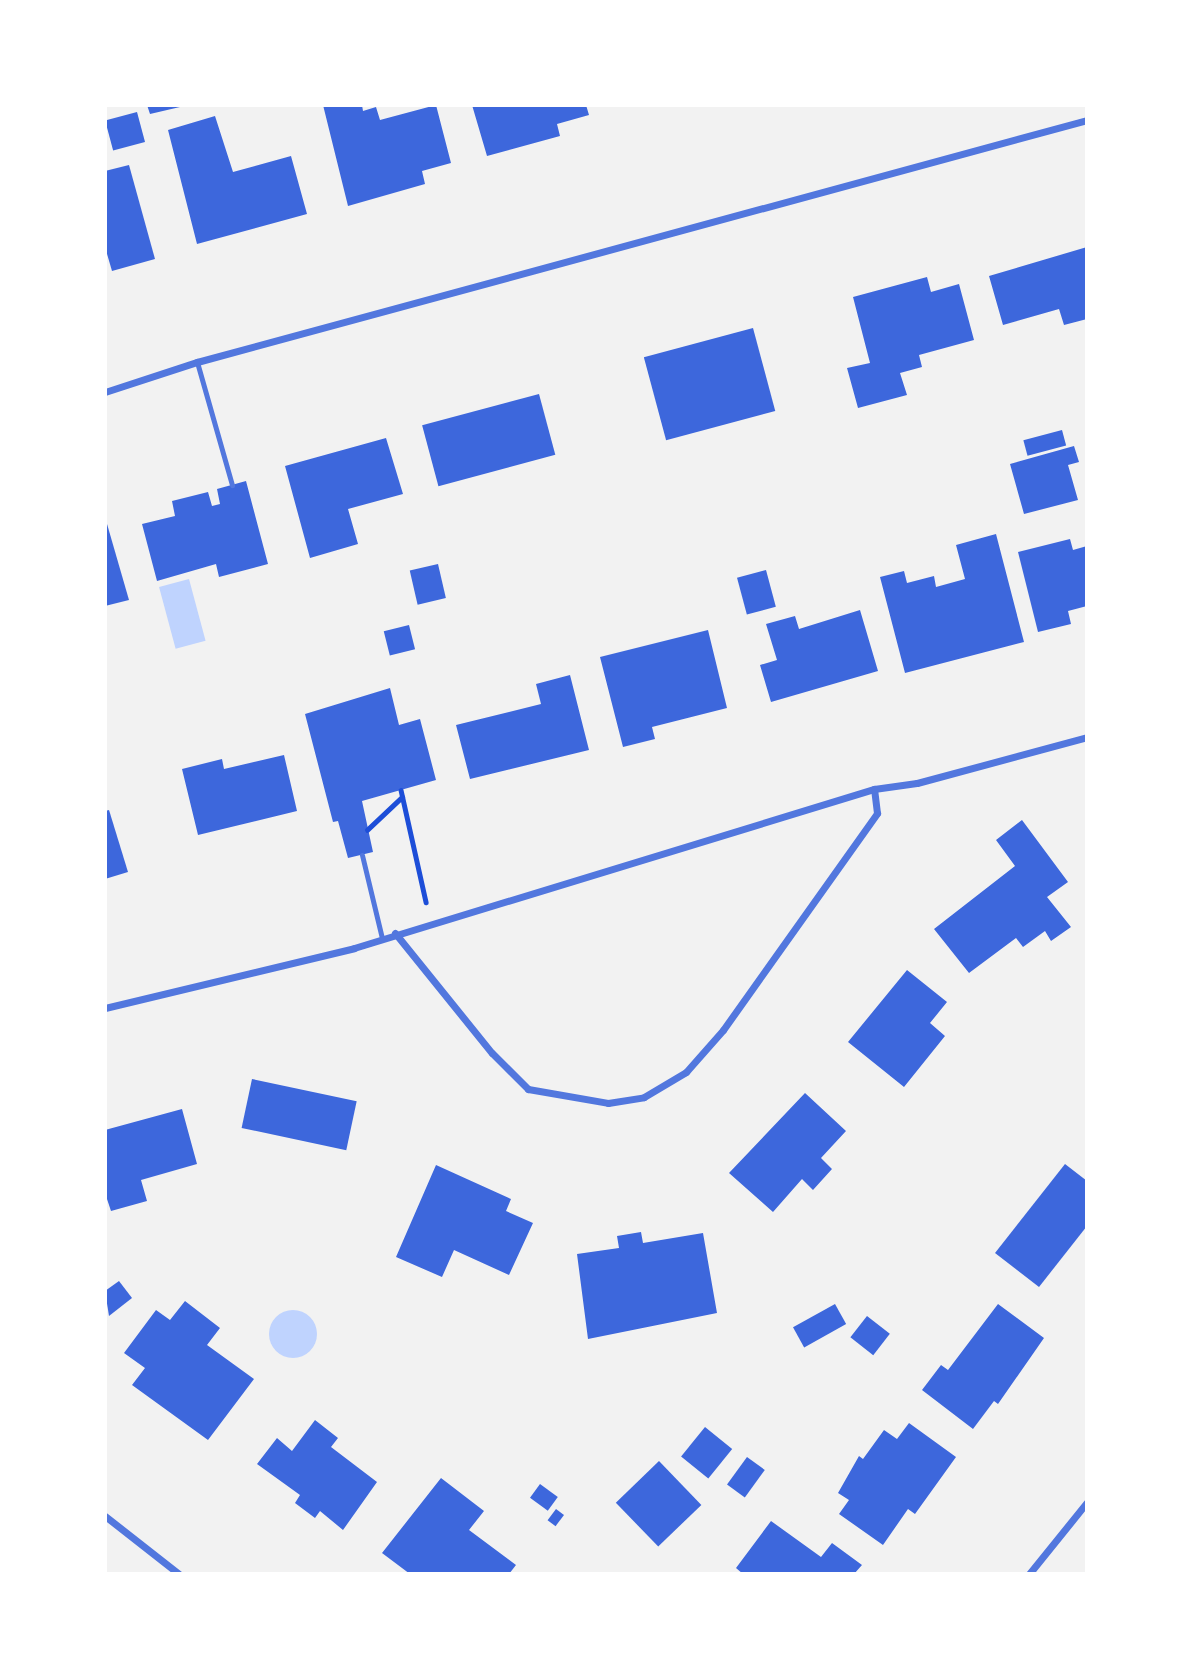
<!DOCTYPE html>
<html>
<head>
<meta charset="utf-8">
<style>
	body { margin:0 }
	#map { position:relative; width:1192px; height:1679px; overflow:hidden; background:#f2f2f2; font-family:Karla,sans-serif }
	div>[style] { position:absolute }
	.water>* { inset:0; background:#bfd3fe; transform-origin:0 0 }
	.round { border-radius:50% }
	.building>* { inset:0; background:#3d67dc; transform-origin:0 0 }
	.path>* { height:4.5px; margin:-2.25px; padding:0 2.25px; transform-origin:2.25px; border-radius:2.25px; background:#1d4ed8 }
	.service>* { height:5px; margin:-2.5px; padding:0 2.5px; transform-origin:2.5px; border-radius:2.5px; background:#5277de }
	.minor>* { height:7px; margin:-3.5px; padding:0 3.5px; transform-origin:3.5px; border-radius:3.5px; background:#5277de }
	span { translate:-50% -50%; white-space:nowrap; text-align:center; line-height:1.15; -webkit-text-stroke:5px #fff; paint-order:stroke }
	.frame { position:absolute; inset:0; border:107px solid #fff; pointer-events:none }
</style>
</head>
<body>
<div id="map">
	<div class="water">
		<div style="left:189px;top:579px;width:64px;height:31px;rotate:75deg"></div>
		<div class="round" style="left:269px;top:1310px;width:48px;height:48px"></div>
	</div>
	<div class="building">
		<div style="clip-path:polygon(147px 105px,179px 105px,180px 107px,150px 114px)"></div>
		<div style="clip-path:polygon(323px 105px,362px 105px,363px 111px,376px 107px,380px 120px,436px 105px,451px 163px,422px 171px,425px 184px,348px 206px)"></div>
		<div style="clip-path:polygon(472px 105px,586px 105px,589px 115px,557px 124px,560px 136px,487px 156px)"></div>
		<div style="left:137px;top:112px;width:31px;height:33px;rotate:75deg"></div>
		<div style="clip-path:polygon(215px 116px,233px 172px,291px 156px,307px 214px,197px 244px,168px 130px)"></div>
		<div style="clip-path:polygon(129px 165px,155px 259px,112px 271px,105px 247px,105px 171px)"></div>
		<div style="clip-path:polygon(1087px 247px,1087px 319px,1064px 325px,1059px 309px,1003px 325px,989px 276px)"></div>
		<div style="clip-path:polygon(927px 277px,931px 292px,959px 284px,974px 340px,919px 355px,922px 367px,900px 373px,907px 395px,858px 408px,847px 368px,870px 363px,853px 297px)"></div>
		<div style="left:753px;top:328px;width:86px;height:113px;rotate:75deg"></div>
		<div style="left:539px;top:394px;width:63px;height:121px;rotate:75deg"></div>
		<div style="left:1062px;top:430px;width:16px;height:40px;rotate:75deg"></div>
		<div style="clip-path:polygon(386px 438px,403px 494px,348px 509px,358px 544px,310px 558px,285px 466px)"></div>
		<div style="clip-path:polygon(1074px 446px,1079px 462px,1068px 465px,1078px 500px,1024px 514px,1010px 464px)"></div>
		<div style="clip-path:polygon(246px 481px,268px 564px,219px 577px,216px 564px,157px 581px,142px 524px,175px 516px,172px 501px,208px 492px,212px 506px,220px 504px,217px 489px)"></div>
		<div style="clip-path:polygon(105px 517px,129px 600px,105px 606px)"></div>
		<div style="clip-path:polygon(996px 534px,1024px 642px,905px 673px,880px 577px,904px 571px,907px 583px,934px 576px,936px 587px,965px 579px,956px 545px)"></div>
		<div style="clip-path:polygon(1070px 539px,1073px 550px,1087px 546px,1087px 606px,1068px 611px,1071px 624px,1038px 632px,1018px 552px)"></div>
		<div style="left:438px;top:564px;width:35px;height:29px;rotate:77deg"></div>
		<div style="left:766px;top:570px;width:38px;height:30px;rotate:75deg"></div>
		<div style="clip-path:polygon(860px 610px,878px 671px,771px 702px,760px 665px,777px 660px,766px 624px,795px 616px,799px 629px)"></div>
		<div style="left:409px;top:625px;width:25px;height:26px;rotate:76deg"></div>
		<div style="clip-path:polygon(708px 630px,727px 708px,652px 727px,655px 739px,623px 747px,600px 657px)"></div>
		<div style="clip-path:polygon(570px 675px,589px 750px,470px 779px,456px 725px,541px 704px,536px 684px)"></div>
		<div style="clip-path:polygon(390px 688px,399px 725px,420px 719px,436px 780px,362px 801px,373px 852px,348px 858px,338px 821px,333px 822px,305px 714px)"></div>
		<div style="clip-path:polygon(284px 755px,297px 811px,198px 835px,182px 769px,222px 759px,224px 769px)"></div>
		<div style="clip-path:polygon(109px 810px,128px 872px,105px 879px,105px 811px)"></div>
		<div style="clip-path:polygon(1022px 820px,1068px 882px,1047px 897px,1071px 927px,1051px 941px,1045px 931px,1023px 947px,1016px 938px,969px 973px,934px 929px,1015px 866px,996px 840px)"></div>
		<div style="clip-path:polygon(907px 970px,947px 1002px,930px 1023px,945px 1036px,904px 1087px,848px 1042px)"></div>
		<div style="left:252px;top:1079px;width:107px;height:50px;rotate:12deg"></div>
		<div style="clip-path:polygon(805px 1093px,846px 1131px,821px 1158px,832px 1169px,813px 1190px,802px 1179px,773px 1212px,729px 1173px)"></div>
		<div style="clip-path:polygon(182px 1109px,197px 1164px,141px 1180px,147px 1201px,111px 1211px,105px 1193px,105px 1130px)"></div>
		<div style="clip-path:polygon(1065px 1164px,1087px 1181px,1087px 1226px,1039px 1287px,995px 1253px)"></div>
		<div style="clip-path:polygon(436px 1165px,511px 1199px,506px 1211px,533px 1223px,509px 1275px,454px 1250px,442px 1277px,396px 1257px)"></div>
		<div style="clip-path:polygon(641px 1232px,643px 1243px,703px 1233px,717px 1313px,588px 1339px,577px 1254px,619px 1248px,617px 1236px)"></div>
		<div style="clip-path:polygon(119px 1281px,132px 1298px,109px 1316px,105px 1291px)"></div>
		<div style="clip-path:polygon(185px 1301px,220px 1328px,207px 1345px,254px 1379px,208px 1440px,132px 1385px,145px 1368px,124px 1353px,156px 1310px,170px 1320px)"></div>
		<div style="left:835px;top:1304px;width:23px;height:48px;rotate:61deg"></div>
		<div style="clip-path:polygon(998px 1304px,1044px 1338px,998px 1404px,994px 1401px,973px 1429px,922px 1390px,941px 1365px,948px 1370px)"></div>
		<div style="left:867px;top:1316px;width:29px;height:27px;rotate:38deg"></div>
		<div style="clip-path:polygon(315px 1420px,338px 1438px,331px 1447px,377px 1482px,343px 1530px,320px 1511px,315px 1518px,295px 1503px,300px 1495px,257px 1464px,277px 1438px,292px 1451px)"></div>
		<div style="clip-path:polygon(909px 1423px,956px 1457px,915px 1514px,908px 1509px,883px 1545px,839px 1514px,849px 1500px,838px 1493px,859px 1456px,863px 1459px,884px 1430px,897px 1439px)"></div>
		<div style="left:705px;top:1427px;width:35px;height:38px;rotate:39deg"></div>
		<div style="left:747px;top:1457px;width:22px;height:34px;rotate:36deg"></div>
		<div style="left:659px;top:1461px;width:61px;height:60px;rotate:46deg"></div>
		<div style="clip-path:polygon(441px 1478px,484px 1511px,469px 1530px,516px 1565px,509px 1574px,410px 1574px,382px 1553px)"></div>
		<div style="left:540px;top:1484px;width:22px;height:17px;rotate:36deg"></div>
		<div style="left:556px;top:1509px;width:10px;height:14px;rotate:37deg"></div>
		<div style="clip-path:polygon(771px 1521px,821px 1557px,832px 1543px,862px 1565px,854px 1574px,743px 1574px,736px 1568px)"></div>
	</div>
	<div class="path">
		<div style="left:401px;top:790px;width:115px;rotate:77.4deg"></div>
		<div style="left:367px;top:830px;width:48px;rotate:-43.3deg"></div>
	</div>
	<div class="service">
		<div style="left:197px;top:362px;width:128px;rotate:74.1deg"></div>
		<div style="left:362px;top:855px;width:85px;rotate:76.5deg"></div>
	</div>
	<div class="minor">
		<div style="left:105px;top:392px;width:97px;rotate:-18.1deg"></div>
		<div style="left:197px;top:362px;width:922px;rotate:-15.21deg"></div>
		<div style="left:395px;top:933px;width:154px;rotate:51.1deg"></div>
		<div style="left:492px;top:1053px;width:51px;rotate:45deg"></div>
		<div style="left:528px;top:1089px;width:81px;rotate:9.9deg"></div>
		<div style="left:608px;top:1103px;width:36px;rotate:-9deg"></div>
		<div style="left:644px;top:1097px;width:49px;rotate:-30.8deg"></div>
		<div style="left:686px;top:1072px;width:56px;rotate:-48.6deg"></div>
		<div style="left:723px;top:1030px;width:266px;rotate:-54.6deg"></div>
		<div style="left:877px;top:813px;width:24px;rotate:-97deg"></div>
		<div style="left:105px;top:1008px;width:256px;rotate:-13.5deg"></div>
		<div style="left:354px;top:948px;width:544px;rotate:-17deg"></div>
		<div style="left:874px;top:789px;width:43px;rotate:-7.9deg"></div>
		<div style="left:917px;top:783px;width:176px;rotate:-15.1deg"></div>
		<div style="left:105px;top:1516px;width:94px;rotate:38.1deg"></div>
		<div style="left:1029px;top:1574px;width:92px;rotate:-51.1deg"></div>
	</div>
	<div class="frame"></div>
</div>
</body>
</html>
